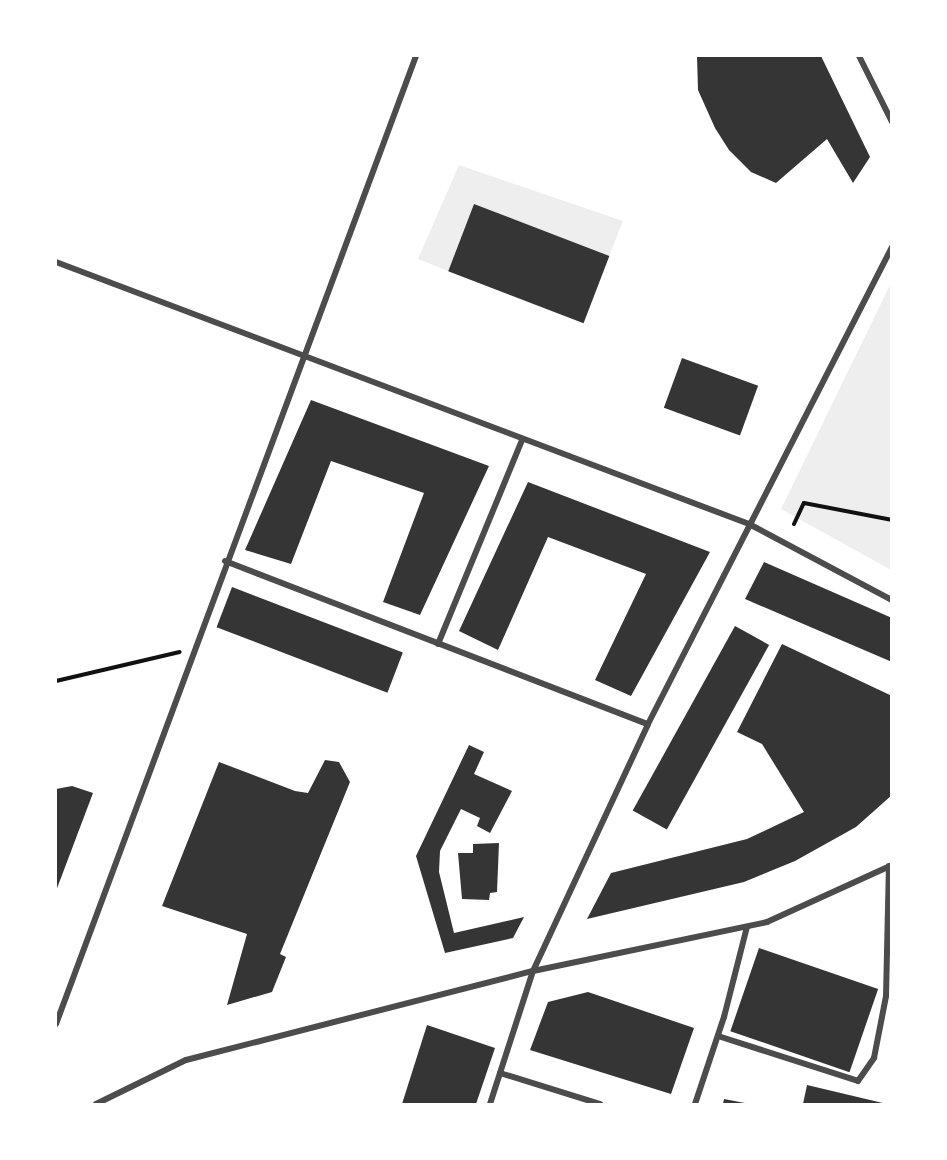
<!DOCTYPE html>
<html>
<head>
<meta charset="utf-8">
<style>
	body { margin:0 }
	#map { position:relative; width:947px; height:1160px; overflow:hidden; background:#fff; font-family:"Fira Sans",sans-serif }
	div>[style] { position:absolute }
	.green>* { inset:0; background:#eee }
	.building>* { inset:0; background:#353535; transform-origin:0 0 }
	.path>* { height:4px; margin:-2px; padding:0 2px; transform-origin:2px; border-radius:2px; background:#111 }
	.minor>* { height:6px; margin:-3px; padding:0 3px; transform-origin:3px; border-radius:3px; background:#4c4c4c }
	span { translate:-50% -50%; white-space:nowrap; text-align:center; line-height:1.15; -webkit-text-stroke:4.5px #fff; paint-order:stroke }
	.frame { position:absolute; inset:0; border:57px solid #fff; pointer-events:none }
</style>
</head>
<body>
<div id="map">
	<div class="green">
		<div style="clip-path:polygon(459px 165px,623px 221px,609px 256px,474px 204px,448px 271px,418px 259px)"></div>
		<div style="clip-path:polygon(891px 283px,891px 570px,781px 509px)"></div>
	</div>
	<div class="building">
		<div style="clip-path:polygon(697px 56px,821px 56px,870px 157px,853px 183px,827px 139px,776px 183px,751px 172px,729px 150px,715px 128px,698px 90px)"></div>
		<div style="left:474px;top:204px;width:145px;height:72px;rotate:21deg"></div>
		<div style="left:682px;top:358px;width:81px;height:53px;rotate:20deg"></div>
		<div style="clip-path:polygon(311px 400px,489px 466px,420px 615px,383px 602px,424px 493px,331px 461px,291px 564px,245px 550px)"></div>
		<div style="clip-path:polygon(528px 482px,710px 552px,631px 696px,595px 680px,646px 574px,548px 537px,498px 650px,459px 631px)"></div>
		<div style="clip-path:polygon(764px 562px,892px 618px,892px 662px,745px 599px)"></div>
		<div style="left:232px;top:587px;width:183px;height:43px;rotate:21deg"></div>
		<div style="left:735px;top:626px;width:39px;height:211px;rotate:29deg"></div>
		<div style="clip-path:polygon(782px 644px,892px 696px,892px 795px,856px 827px,795px 861px,744px 882px,587px 919px,611px 873px,747px 839px,804px 812px,762px 744px,737px 732px)"></div>
		<div style="clip-path:polygon(469px 745px,484px 752px,474px 774px,512px 791px,490px 833px,477px 826px,480px 818px,461px 809px,440px 851px,439px 872px,454px 933px,524px 917px,513px 938px,445px 953px,416px 856px)"></div>
		<div style="clip-path:polygon(325px 760px,339px 762px,350px 782px,280px 954px,286px 957px,272px 992px,227px 1005px,247px 934px,162px 906px,219px 762px,295px 791px,308px 793px)"></div>
		<div style="clip-path:polygon(72px 786px,93px 793px,56px 891px,56px 789px)"></div>
		<div style="clip-path:polygon(499px 843px,497px 892px,490px 893px,489px 900px,462px 899px,458px 853px,473px 853px,473px 844px)"></div>
		<div style="left:759px;top:948px;width:126px;height:88px;rotate:19deg"></div>
		<div style="clip-path:polygon(588px 992px,694px 1028px,671px 1094px,530px 1050px,548px 1002px)"></div>
		<div style="clip-path:polygon(427px 1025px,495px 1048px,476px 1104px,402px 1104px)"></div>
		<div style="clip-path:polygon(807px 1085px,887px 1104px,803px 1104px)"></div>
		<div style="clip-path:polygon(724px 1099px,745px 1103px,745px 1104px,723px 1104px)"></div>
	</div>
	<div class="path">
		<div style="left:794px;top:524px;width:23px;rotate:-65deg"></div>
		<div style="left:804px;top:503px;width:90px;rotate:10.9deg"></div>
		<div style="left:56px;top:681px;width:127px;rotate:-13.2deg"></div>
	</div>
	<div class="minor">
		<div style="left:859px;top:56px;width:74px;rotate:63.4deg"></div>
		<div style="left:56px;top:262px;width:741px;rotate:20.71deg"></div>
		<div style="left:749px;top:524px;width:162px;rotate:28deg"></div>
		<div style="left:225px;top:561px;width:453px;rotate:21.1deg"></div>
		<div style="left:438px;top:644px;width:221px;rotate:-67.6deg"></div>
		<div style="left:56px;top:1024px;width:1033px;rotate:-69.6deg"></div>
		<div style="left:718px;top:1036px;width:147px;rotate:17.8deg"></div>
		<div style="left:858px;top:1081px;width:28px;rotate:-55deg"></div>
		<div style="left:874px;top:1058px;width:63px;rotate:-79deg"></div>
		<div style="left:886px;top:996px;width:130px;rotate:-88.7deg"></div>
		<div style="left:500px;top:1073px;width:105px;rotate:17.2deg"></div>
		<div style="left:96px;top:1104px;width:100px;rotate:-26.1deg"></div>
		<div style="left:186px;top:1060px;width:358px;rotate:-14.4deg"></div>
		<div style="left:533px;top:971px;width:239px;rotate:-11.8deg"></div>
		<div style="left:767px;top:922px;width:137px;rotate:-24.5deg"></div>
		<div style="left:490px;top:1104px;width:140px;rotate:-72.1deg"></div>
		<div style="left:533px;top:971px;width:272px;rotate:-65deg"></div>
		<div style="left:648px;top:724px;width:536px;rotate:-62.91deg"></div>
		<div style="left:695px;top:1104px;width:92px;rotate:-71.6deg"></div>
		<div style="left:724px;top:1017px;width:93px;rotate:-75.7deg"></div>
	</div>
	<div class="frame"></div>
</div>
</body>
</html>
